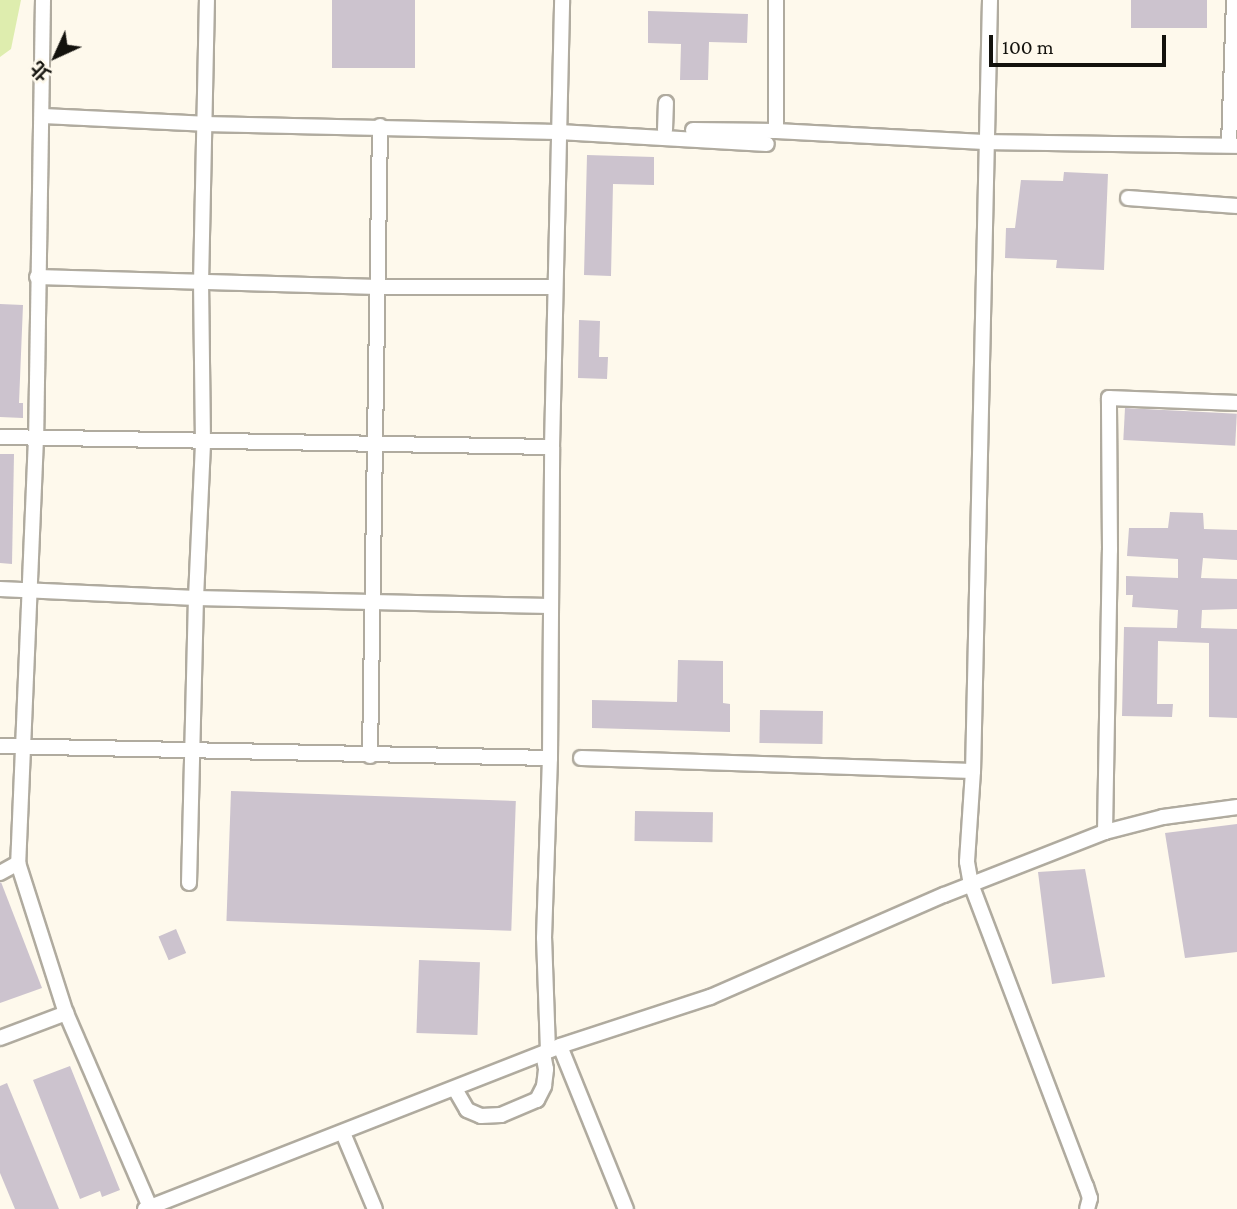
<!DOCTYPE html>
<html>
<head>
<meta charset="utf-8">
<style>
	body { margin:0 }
	#map { position:relative; width:1237px; height:1209px; overflow:hidden; background:#fef9ec; font-family:"Crimson Pro","Noto Sans TC",serif }
	div>[style] { position:absolute }
	.green>* { inset:0; background:#deedae }
	.building>* { inset:0; background:#ccc3ce; transform-origin:0 0 }
	.roads { filter:drop-shadow(2px 0 #b0ab9f) drop-shadow(-2px 0 #b0ab9f) drop-shadow(0 2px #b0ab9f) drop-shadow(0 -2px #b0ab9f) }
	.minor>* { height:14px; margin:-7px; padding:0 7px; transform-origin:7px; border-radius:7px; background:#fff }
	span { translate:-50% -50%; white-space:nowrap; text-align:center; line-height:1.15; -webkit-text-stroke:5px #fef9ec; paint-order:stroke }
	.north { position:absolute; left:21px; top:21px; width:70px; height:70px; -webkit-text-stroke:5px #fef9ec; paint-order:stroke; rotate:225deg; font-size:19px; font-weight:700; line-height:28px; text-align:center; color:#13120d }
	.north::after { content:''; display:block; margin:auto; width:24px; height:32px; background:#13120d; clip-path:polygon(50% 0,100% 100%,50% 72%,0 100%) }
	.scale { position:absolute; left:989px; top:35px; width:177px; height:32px; box-sizing:border-box; border:4px solid #13120d; border-top:0; padding-left:9px; font-size:21px; line-height:24px; white-space:nowrap; color:#13120d; -webkit-text-stroke:5px #fef9ec; paint-order:stroke }
</style>
</head>
<body>
<div id="map">
	<div class="green">
		<div style="clip-path:polygon(0 0,21px 0,11px 49px,0 57px)"></div>
	</div>
	<div class="building">
		<div style="left:332px;top:0;width:83px;height:68px"></div>
		<div style="left:1131px;top:0;width:76px;height:28px"></div>
		<div style="clip-path:polygon(648px 11px,748px 14px,747px 43px,709px 42px,708px 80px,680px 80px,681px 44px,648px 43px)"></div>
		<div style="clip-path:polygon(587px 155px,654px 157px,654px 185px,613px 184px,611px 276px,584px 275px)"></div>
		<div style="clip-path:polygon(1064px 172px,1108px 174px,1104px 270px,1056px 268px,1057px 260px,1005px 258px,1006px 228px,1015px 228px,1021px 180px,1063px 181px)"></div>
		<div style="clip-path:polygon(0 304px,23px 305px,19px 403px,23px 403px,23px 418px,0 417px)"></div>
		<div style="clip-path:polygon(579px 320px,600px 321px,599px 357px,608px 357px,607px 379px,578px 378px)"></div>
		<div style="left:1125px;top:408px;width:112px;height:32px;rotate:3deg"></div>
		<div style="clip-path:polygon(0 454px,14px 454px,12px 564px,0 563px)"></div>
		<div style="clip-path:polygon(1170px 512px,1203px 513px,1204px 529px,1237px 530px,1237px 560px,1203px 558px,1201px 578px,1237px 579px,1237px 609px,1202px 610px,1201px 628px,1237px 629px,1237px 718px,1209px 717px,1209px 643px,1158px 641px,1157px 704px,1173px 704px,1172px 717px,1122px 716px,1124px 627px,1177px 628px,1178px 610px,1132px 607px,1133px 595px,1126px 595px,1126px 576px,1178px 578px,1178px 559px,1127px 556px,1129px 528px,1168px 528px)"></div>
		<div style="clip-path:polygon(678px 660px,723px 661px,723px 703px,730px 704px,730px 732px,592px 728px,592px 700px,677px 702px)"></div>
		<div style="left:760px;top:710px;width:63px;height:33px;rotate:1deg"></div>
		<div style="left:231px;top:791px;width:285px;height:130px;rotate:2deg"></div>
		<div style="left:635px;top:811px;width:78px;height:30px;rotate:1deg"></div>
		<div style="clip-path:polygon(1237px 824px,1237px 952px,1185px 958px,1165px 833px)"></div>
		<div style="clip-path:polygon(1085px 869px,1105px 977px,1052px 984px,1038px 872px)"></div>
		<div style="clip-path:polygon(1px 882px,42px 988px,0 1003px,0 883px)"></div>
		<div style="left:176px;top:929px;width:26px;height:19px;rotate:67deg"></div>
		<div style="left:419px;top:960px;width:61px;height:73px;rotate:2deg"></div>
		<div style="clip-path:polygon(70px 1066px,120px 1190px,102px 1197px,100px 1191px,80px 1199px,33px 1080px)"></div>
		<div style="clip-path:polygon(7px 1083px,59px 1209px,15px 1209px,0 1173px,0 1086px)"></div>
	</div>
	<div class="roads">
		<div class="minor">
			<div style="left:43px;top:0;width:438px;rotate:90.9deg"></div>
			<div style="left:36px;top:438px;width:425px;rotate:92.4deg"></div>
			<div style="left:18px;top:863px;width:157px;rotate:72.3deg"></div>
			<div style="left:66px;top:1013px;width:214px;rotate:66.6deg"></div>
			<div style="left:776px;top:0;width:131px;rotate:90deg"></div>
			<div style="left:990px;top:0;width:771px;rotate:91.26deg"></div>
			<div style="left:973px;top:771px;width:91px;rotate:93.8deg"></div>
			<div style="left:967px;top:862px;width:22px;rotate:80deg"></div>
			<div style="left:971px;top:884px;width:323px;rotate:69.2deg"></div>
			<div style="left:1086px;top:1186px;width:13px;rotate:72deg"></div>
			<div style="left:1090px;top:1198px;width:11px;rotate:105deg"></div>
			<div style="left:43px;top:116px;width:161px;rotate:2.8deg"></div>
			<div style="left:204px;top:124px;width:355px;rotate:1.3deg"></div>
			<div style="left:559px;top:132px;width:208px;rotate:3.3deg"></div>
			<div style="left:665px;top:130px;width:27px;rotate:-88deg"></div>
			<div style="left:693px;top:130px;width:83px;rotate:0.7deg"></div>
			<div style="left:776px;top:131px;width:213px;rotate:3deg"></div>
			<div style="left:989px;top:142px;width:248px;rotate:0.9deg"></div>
			<div style="left:1229px;top:145px;width:145px;rotate:-88deg"></div>
			<div style="left:1128px;top:198px;width:109px;rotate:4.2deg"></div>
			<div style="left:37px;top:277px;width:341px;rotate:1.7deg"></div>
			<div style="left:378px;top:287px;width:177px"></div>
			<div style="left:0;top:437px;width:552px;rotate:1.04deg"></div>
			<div style="left:0;top:589px;width:196px;rotate:2.6deg"></div>
			<div style="left:196px;top:598px;width:354px;rotate:1.3deg"></div>
			<div style="left:0;top:746px;width:550px;rotate:1.25deg"></div>
			<div style="left:370px;top:756px;width:630px;rotate:-89.09deg"></div>
			<div style="left:581px;top:758px;width:392px;rotate:1.9deg"></div>
			<div style="left:1105px;top:832px;width:282px;rotate:-89deg"></div>
			<div style="left:1110px;top:550px;width:152px;rotate:-90.4deg"></div>
			<div style="left:1109px;top:398px;width:128px;rotate:2.2deg"></div>
			<div style="left:0;top:873px;width:21px;rotate:-29deg"></div>
			<div style="left:189px;top:883px;width:285px;rotate:-88.6deg"></div>
			<div style="left:196px;top:598px;width:155px;rotate:-87.4deg"></div>
			<div style="left:203px;top:443px;width:159px;rotate:-90.7deg"></div>
			<div style="left:201px;top:284px;width:284px;rotate:-88.8deg"></div>
			<div style="left:0;top:1038px;width:71px;rotate:-20.7deg"></div>
			<div style="left:560px;top:1046px;width:176px;rotate:68deg"></div>
			<div style="left:548px;top:1051px;width:113px;rotate:-92deg"></div>
			<div style="left:544px;top:938px;width:180px;rotate:-88.1deg"></div>
			<div style="left:550px;top:758px;width:311px;rotate:-89.6deg"></div>
			<div style="left:552px;top:447px;width:447px;rotate:-88.7deg"></div>
			<div style="left:455px;top:1089px;width:24px;rotate:60deg"></div>
			<div style="left:467px;top:1110px;width:15px;rotate:23deg"></div>
			<div style="left:481px;top:1116px;width:20px;rotate:-3deg"></div>
			<div style="left:501px;top:1115px;width:39px;rotate:-23deg"></div>
			<div style="left:537px;top:1100px;width:16px;rotate:-63deg"></div>
			<div style="left:544px;top:1086px;width:17px;rotate:-83deg"></div>
			<div style="left:546px;top:1069px;width:16px;rotate:-101deg"></div>
			<div style="left:343px;top:1133px;width:82px;rotate:67.2deg"></div>
			<div style="left:145px;top:1209px;width:446px;rotate:-21.4deg"></div>
			<div style="left:560px;top:1046px;width:158px;rotate:-18.1deg"></div>
			<div style="left:710px;top:997px;width:255px;rotate:-23.6deg"></div>
			<div style="left:944px;top:895px;width:173px;rotate:-21.4deg"></div>
			<div style="left:1105px;top:832px;width:60px;rotate:-14.5deg"></div>
			<div style="left:1163px;top:817px;width:75px;rotate:-7.7deg"></div>
		</div>
	</div>
	<div class="north">北</div>
	<div class="scale">100 m</div>
</div>
</body>
</html>
